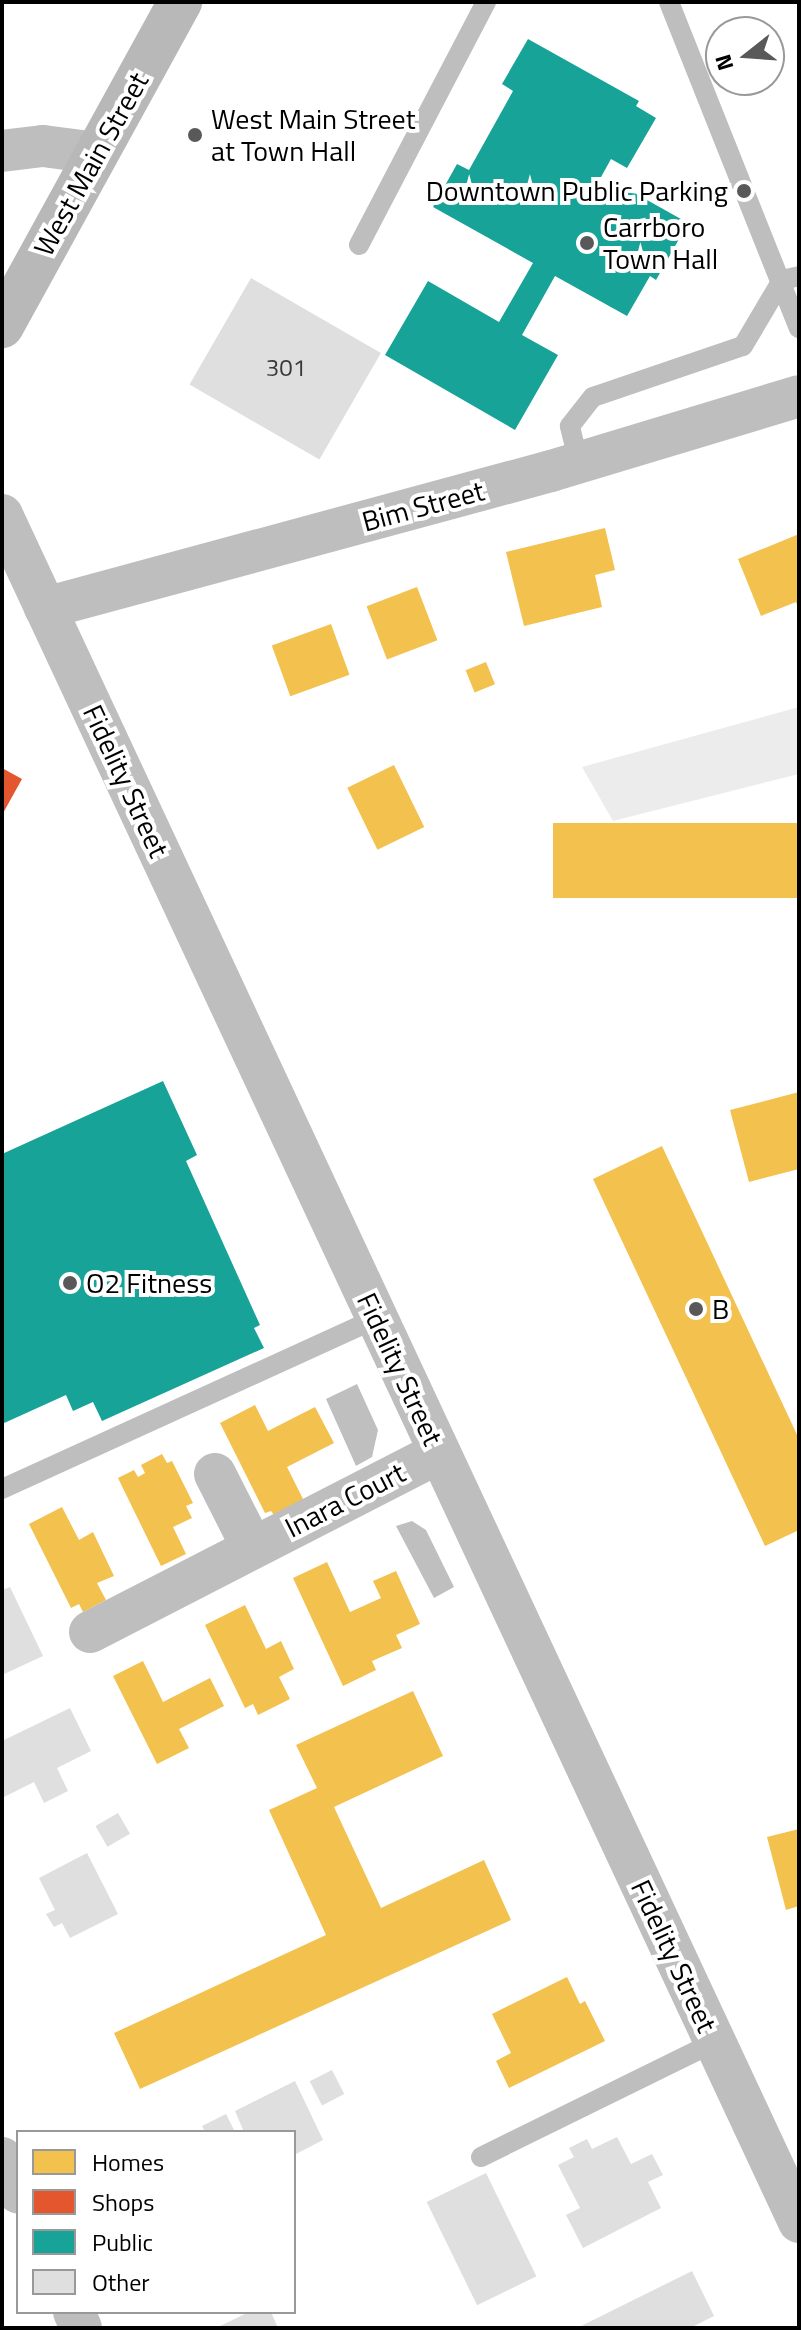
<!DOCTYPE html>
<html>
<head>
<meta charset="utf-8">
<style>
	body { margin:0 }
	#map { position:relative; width:801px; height:2330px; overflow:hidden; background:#fff; font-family:"Titillium Web",sans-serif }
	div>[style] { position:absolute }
	.green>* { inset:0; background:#ececec }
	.water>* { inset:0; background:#bfbfbf }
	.homes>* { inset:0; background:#f2c14e; transform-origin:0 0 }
	.shops>* { inset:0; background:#e4572e }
	.public>* { inset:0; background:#17a398 }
	.building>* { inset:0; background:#dfdfdf; transform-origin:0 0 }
	.service>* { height:20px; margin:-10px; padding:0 10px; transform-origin:10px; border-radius:10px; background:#bebebe }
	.minor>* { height:42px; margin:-21px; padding:0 21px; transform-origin:21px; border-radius:21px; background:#bebebe }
	.secondary>* { height:44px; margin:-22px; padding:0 22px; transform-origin:22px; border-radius:22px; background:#b8b8b8 }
	.dots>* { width:22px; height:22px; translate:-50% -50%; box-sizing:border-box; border:4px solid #fff; border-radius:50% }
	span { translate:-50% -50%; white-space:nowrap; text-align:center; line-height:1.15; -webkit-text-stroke:8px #fff; paint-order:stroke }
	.number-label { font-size:24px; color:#383838 }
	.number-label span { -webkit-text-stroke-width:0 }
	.poi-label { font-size:28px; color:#000 }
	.left { translate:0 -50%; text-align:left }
	.right { translate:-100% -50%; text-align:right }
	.street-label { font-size:28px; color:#000 }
	.frame { position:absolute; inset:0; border:4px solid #000; pointer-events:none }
	.legend { position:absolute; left:16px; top:2130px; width:280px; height:184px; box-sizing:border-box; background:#fff; border:2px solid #999; margin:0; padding:10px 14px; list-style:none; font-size:24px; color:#000 }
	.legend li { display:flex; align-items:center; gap:16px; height:40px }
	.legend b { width:40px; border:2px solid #999 }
	.north { position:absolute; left:705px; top:16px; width:80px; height:80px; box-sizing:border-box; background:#fff; border:2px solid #999; border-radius:50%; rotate:253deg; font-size:22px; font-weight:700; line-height:32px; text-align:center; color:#000 }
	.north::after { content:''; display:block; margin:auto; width:28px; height:36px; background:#595959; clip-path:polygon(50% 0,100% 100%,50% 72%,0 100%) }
</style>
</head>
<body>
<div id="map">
	<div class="green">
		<div style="clip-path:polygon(799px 707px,799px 774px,613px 821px,582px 767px)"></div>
	</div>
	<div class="water">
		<div style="clip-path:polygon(357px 1384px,378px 1430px,372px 1457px,356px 1466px,326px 1399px)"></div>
		<div style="clip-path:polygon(412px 1521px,426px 1530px,454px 1587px,434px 1598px,396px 1526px)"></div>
	</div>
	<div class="homes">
		<div style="clip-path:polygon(605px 528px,615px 570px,595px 575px,602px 607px,524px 626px,506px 552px)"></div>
		<div style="clip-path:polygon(799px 534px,799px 610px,796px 602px,761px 616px,738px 559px)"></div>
		<div style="left:417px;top:587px;width:57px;height:54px;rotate:69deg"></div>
		<div style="left:331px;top:624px;width:54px;height:63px;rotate:70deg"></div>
		<div style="left:486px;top:662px;width:24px;height:22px;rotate:68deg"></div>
		<div style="left:394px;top:765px;width:69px;height:52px;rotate:64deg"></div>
		<div style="left:799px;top:823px;width:75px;height:246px;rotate:90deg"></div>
		<div style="clip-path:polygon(799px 1092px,799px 1169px,749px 1182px,730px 1110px)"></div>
		<div style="clip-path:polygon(662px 1146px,799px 1439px,799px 1530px,765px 1546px,593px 1179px)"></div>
		<div style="clip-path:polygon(255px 1405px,268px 1431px,315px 1407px,334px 1443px,287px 1467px,304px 1501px,274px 1515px,271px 1511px,265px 1513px,220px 1423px)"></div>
		<div style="clip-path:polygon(162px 1454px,167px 1463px,172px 1461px,193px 1503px,186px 1506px,192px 1518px,173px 1527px,186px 1554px,161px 1566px,118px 1478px,134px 1470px,138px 1477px,145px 1473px,141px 1465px)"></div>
		<div style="clip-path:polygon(62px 1507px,79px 1540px,93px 1532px,114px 1576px,97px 1583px,106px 1600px,83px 1612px,79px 1604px,71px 1608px,29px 1524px)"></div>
		<div style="clip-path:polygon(327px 1562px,350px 1612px,381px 1598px,373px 1581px,396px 1571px,420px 1624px,396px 1635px,402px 1648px,372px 1661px,376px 1670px,343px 1686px,293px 1578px)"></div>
		<div style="clip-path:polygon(245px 1605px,266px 1649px,281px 1641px,294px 1669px,279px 1677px,290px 1699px,258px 1715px,253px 1704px,245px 1708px,205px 1625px)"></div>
		<div style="clip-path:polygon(143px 1661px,163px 1702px,210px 1678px,224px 1706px,179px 1729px,189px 1748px,157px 1764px,113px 1676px)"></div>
		<div style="clip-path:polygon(413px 1691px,443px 1756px,334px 1807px,381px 1908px,484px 1860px,511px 1920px,140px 2089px,114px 2033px,326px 1935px,269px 1810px,317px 1788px,296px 1745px)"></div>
		<div style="clip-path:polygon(799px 1829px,799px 1906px,786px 1910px,767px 1837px)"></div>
		<div style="clip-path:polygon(567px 1977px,580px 2004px,585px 2001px,605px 2041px,509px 2088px,496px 2061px,511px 2053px,492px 2014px)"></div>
	</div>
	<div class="shops">
		<div style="clip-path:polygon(2px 768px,22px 779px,2px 815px)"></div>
	</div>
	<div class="public">
		<div style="clip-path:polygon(528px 39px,639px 101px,636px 106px,656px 118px,627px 168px,611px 159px,595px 188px,608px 195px,615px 182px,688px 223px,656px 280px,650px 276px,627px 316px,555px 276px,522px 335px,558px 355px,515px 430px,385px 355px,428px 281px,499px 322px,533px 263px,433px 207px,457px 164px,469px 170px,513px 91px,502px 84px)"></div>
		<div style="clip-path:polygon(163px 1081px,197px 1155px,186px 1161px,260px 1325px,254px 1328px,264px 1348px,102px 1421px,93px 1402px,73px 1411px,66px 1395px,2px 1424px,2px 1154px)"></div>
	</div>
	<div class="building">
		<div style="left:251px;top:278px;width:150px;height:123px;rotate:30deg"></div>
		<div style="clip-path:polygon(10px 1587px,43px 1656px,2px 1675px,2px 1590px)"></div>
		<div style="clip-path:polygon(70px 1708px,91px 1751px,57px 1768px,68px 1791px,44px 1803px,34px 1782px,2px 1798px,2px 1741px)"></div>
		<div style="left:118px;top:1813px;width:24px;height:26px;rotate:60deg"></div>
		<div style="clip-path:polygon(87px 1853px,118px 1914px,70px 1938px,62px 1923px,54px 1927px,46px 1914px,55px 1910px,39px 1878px)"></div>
		<div style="left:332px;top:2070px;width:27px;height:25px;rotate:63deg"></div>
		<div style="clip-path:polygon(295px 2081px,323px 2140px,294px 2155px,294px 2132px,244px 2132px,235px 2111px)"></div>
		<div style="clip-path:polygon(226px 2114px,235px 2132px,205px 2132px,202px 2126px)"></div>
		<div style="clip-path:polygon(617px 2137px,631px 2164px,652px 2154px,663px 2175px,648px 2182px,661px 2208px,583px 2248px,566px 2215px,580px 2208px,558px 2165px,574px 2157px,569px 2148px,587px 2139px,592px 2149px)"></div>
		<div style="left:486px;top:2173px;width:115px;height:66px;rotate:64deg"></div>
		<div style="clip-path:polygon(692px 2271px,714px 2316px,690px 2328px,577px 2328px)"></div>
		<div style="clip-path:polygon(249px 2312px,271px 2312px,278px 2328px,216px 2328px)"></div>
	</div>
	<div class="service">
		<div style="left:669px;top:2px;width:351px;rotate:68.3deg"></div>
		<div style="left:359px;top:245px;width:274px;rotate:-62.4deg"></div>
		<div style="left:579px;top:463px;width:38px;rotate:-104deg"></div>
		<div style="left:570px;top:426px;width:37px;rotate:-52deg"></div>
		<div style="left:593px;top:397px;width:158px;rotate:-18.8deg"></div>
		<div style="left:743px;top:346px;width:77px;rotate:-59.4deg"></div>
		<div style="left:782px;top:280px;width:17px;rotate:-13deg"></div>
		<div style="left:2px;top:1489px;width:412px;rotate:-24.5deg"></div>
		<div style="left:481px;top:2157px;width:261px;rotate:-26.2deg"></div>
	</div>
	<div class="minor">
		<div style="left:2px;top:151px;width:41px;rotate:-7deg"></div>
		<div style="left:43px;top:146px;width:53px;rotate:7.5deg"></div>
		<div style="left:2px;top:515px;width:1884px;rotate:64.97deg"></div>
		<div style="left:45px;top:608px;width:524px;rotate:-15.15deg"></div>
		<div style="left:551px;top:471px;width:259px;rotate:-16.8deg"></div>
		<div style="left:215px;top:1474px;width:82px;rotate:63.1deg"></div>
		<div style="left:90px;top:1632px;width:391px;rotate:-27.2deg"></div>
		<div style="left:2px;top:2158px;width:38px;rotate:65deg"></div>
		<div style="left:74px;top:2312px;width:17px;rotate:66deg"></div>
	</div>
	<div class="secondary">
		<div style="left:2px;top:326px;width:370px;rotate:-61.2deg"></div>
	</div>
	<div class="dots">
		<div style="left:195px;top:135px;background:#595959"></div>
		<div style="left:744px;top:191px;background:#595959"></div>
		<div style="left:587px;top:243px;background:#595959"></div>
		<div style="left:70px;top:1283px;background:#595959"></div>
		<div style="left:696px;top:1309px;background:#595959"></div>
	</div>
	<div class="number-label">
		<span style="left:286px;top:368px">301</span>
	</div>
	<div class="poi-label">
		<span class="left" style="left:211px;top:135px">West Main Street<br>at Town Hall</span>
		<span class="right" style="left:728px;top:191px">Downtown Public Parking</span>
		<span class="left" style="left:603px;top:243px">Carrboro<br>Town Hall</span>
		<span class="left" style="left:86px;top:1283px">O2 Fitness</span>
		<span class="left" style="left:712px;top:1309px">B</span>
	</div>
	<div class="street-label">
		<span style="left:91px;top:164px;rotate:-61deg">West Main Street</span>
		<span style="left:423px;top:506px;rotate:-15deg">Bim Street</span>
		<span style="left:126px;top:781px;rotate:65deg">Fidelity Street</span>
		<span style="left:400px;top:1369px;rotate:65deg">Fidelity Street</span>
		<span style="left:345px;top:1500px;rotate:-27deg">Inara Court</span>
		<span style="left:674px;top:1956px;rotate:65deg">Fidelity Street</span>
	</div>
	<div class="frame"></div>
	<ul class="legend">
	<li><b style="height:22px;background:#f2c14e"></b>Homes</li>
	<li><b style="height:22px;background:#e4572e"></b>Shops</li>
	<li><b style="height:22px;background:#17a398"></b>Public</li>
	<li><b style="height:22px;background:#dfdfdf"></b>Other</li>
	</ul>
	<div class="north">N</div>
</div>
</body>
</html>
